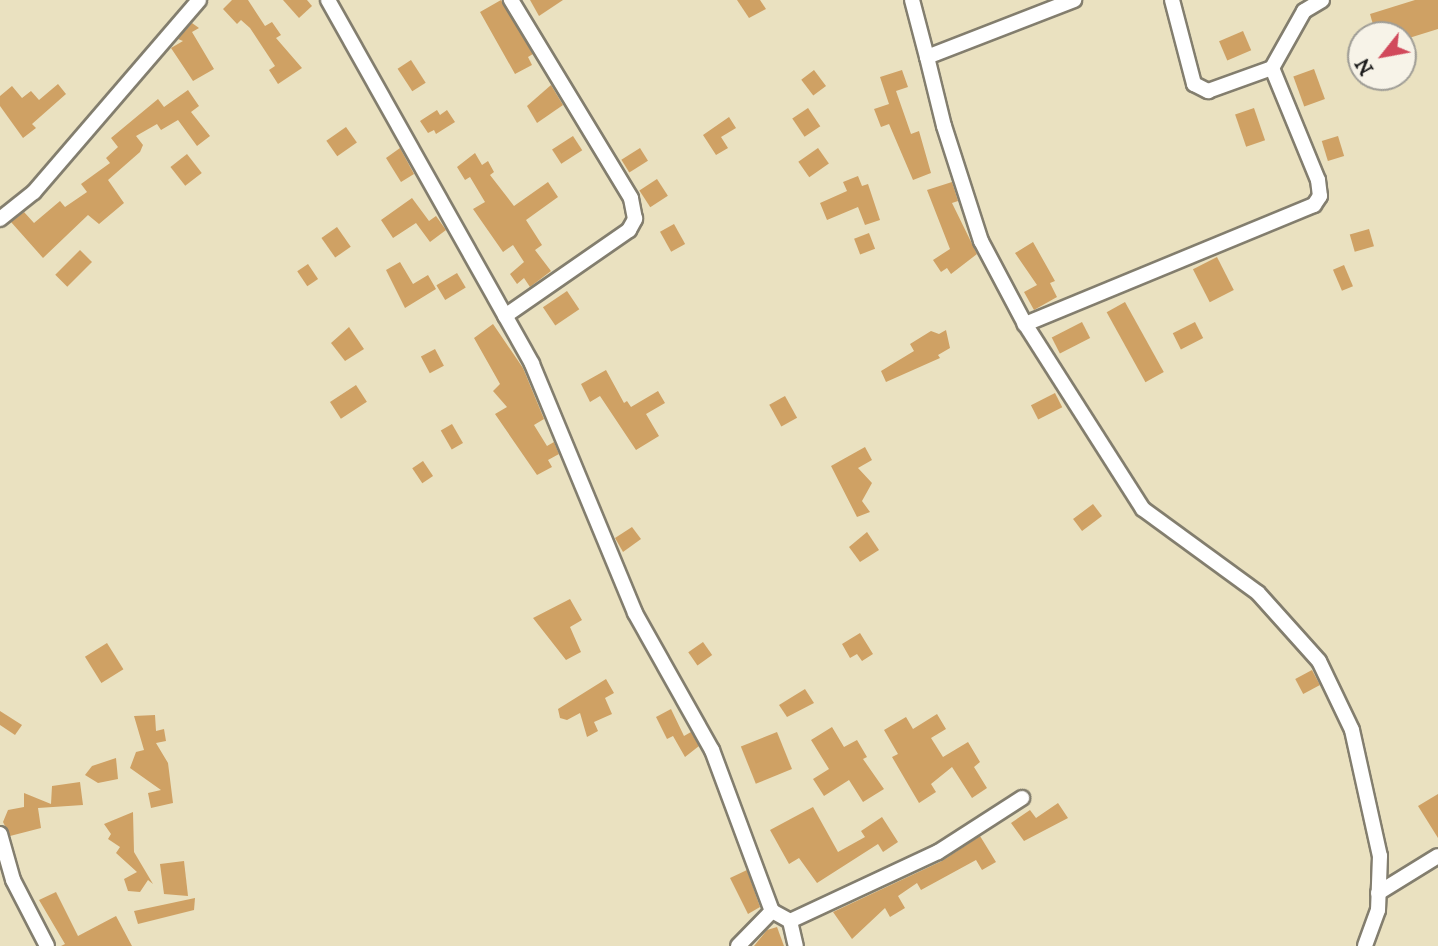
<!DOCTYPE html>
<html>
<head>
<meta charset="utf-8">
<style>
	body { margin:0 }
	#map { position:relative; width:1438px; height:946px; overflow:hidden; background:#eae1c0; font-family:"IM FELL DW Pica",serif }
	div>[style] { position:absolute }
	.building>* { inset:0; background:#cfa164; transform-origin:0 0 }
	.roads { filter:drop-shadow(2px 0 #837e6e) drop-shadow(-2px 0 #837e6e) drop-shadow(0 2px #837e6e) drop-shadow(0 -2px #837e6e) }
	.minor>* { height:14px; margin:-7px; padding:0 7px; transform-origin:7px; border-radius:7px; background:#fff }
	span { translate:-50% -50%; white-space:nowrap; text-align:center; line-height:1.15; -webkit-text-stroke:6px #f7f3e8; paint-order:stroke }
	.north { position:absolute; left:1347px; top:21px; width:70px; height:70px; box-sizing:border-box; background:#f7f3e8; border:2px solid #9f9d96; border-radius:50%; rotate:239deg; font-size:19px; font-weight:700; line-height:28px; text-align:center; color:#1c1c1c }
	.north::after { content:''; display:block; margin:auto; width:24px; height:32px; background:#d1495b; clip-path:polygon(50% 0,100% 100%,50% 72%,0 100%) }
</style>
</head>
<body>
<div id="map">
	<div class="building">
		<div style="clip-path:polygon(232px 0,248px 0,265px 26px,272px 22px,281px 35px,276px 38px,302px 68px,278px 84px,269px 70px,275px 66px,250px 28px,241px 20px,237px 24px,223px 9px)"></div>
		<div style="clip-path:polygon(283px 0,307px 0,312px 6px,299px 18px)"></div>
		<div style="clip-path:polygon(501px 0,533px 54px,528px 57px,532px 65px,515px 74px,480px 12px)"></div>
		<div style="clip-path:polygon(530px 0,563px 0,539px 16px)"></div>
		<div style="clip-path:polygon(737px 0,760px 0,766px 9px,749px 18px)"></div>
		<div style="clip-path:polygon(1415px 0,1438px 0,1438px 29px,1409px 38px,1376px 35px,1370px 14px)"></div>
		<div style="clip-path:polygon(192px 23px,199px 28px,192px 32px,214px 69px,193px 81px,171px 48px,183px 41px,178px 39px)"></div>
		<div style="left:1243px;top:31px;width:21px;height:26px;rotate:67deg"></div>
		<div style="left:411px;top:60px;width:27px;height:16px;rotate:57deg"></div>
		<div style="left:1314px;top:69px;width:32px;height:22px;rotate:70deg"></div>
		<div style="left:814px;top:70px;width:20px;height:16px;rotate:53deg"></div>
		<div style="clip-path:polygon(902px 70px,908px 87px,896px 91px,911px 134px,919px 131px,931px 173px,913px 180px,889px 124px,881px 127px,874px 109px,889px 104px,880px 77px)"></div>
		<div style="clip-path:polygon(58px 84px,66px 94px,32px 124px,36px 128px,23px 138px,0 106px,0 96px,12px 86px,22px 98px,31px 91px,39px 100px)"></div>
		<div style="clip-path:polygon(551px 85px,563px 105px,537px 123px,527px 106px)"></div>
		<div style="clip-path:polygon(188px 90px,199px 106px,191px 112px,210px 136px,197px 146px,178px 120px,161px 130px,157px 124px,136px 136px,143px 145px,140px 152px,108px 180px,124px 203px,99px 224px,88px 215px,43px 258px,11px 222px,24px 212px,34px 223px,60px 201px,65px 207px,87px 192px,81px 184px,110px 163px,106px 158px,118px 147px,111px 138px,158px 99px,164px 107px)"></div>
		<div style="left:808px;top:108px;width:22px;height:19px;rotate:56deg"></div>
		<div style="left:1254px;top:108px;width:34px;height:20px;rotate:71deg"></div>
		<div style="clip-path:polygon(437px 110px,440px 115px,447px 110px,455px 122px,436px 134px,434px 130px,428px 133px,420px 121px)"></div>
		<div style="clip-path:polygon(729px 117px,736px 128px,721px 137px,728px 148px,716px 155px,703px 135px)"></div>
		<div style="left:346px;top:127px;width:19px;height:24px;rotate:55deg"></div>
		<div style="left:573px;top:136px;width:17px;height:25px;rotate:57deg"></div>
		<div style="left:1338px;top:136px;width:21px;height:17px;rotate:73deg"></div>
		<div style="clip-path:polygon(400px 148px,414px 174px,401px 182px,386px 158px)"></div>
		<div style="left:640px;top:148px;width:15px;height:22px;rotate:58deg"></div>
		<div style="left:818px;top:148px;width:19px;height:24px;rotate:55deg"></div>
		<div style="clip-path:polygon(475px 153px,482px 165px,488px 161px,494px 172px,490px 175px,514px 206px,548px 182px,558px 197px,526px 220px,542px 245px,535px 250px,551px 271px,530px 287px,524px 278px,517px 284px,510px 274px,524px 262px,513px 245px,503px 252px,473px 209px,485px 202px,470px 177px,465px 180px,457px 167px)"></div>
		<div style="left:187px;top:154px;width:24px;height:21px;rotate:52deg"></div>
		<div style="clip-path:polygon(858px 176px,862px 186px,868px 184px,880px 220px,865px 225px,858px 207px,827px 220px,820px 203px,847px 191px,843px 182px)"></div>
		<div style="left:657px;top:179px;width:20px;height:21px;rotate:57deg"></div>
		<div style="clip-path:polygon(952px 182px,958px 201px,952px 203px,977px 254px,951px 274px,947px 268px,941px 272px,933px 260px,950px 249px,927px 190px)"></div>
		<div style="clip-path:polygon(412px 198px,429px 221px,436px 216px,446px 230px,430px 242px,416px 223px,393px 238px,381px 220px)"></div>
		<div style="left:674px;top:224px;width:23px;height:16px;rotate:61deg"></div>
		<div style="left:337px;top:227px;width:24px;height:19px;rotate:55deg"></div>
		<div style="left:1369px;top:229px;width:18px;height:20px;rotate:74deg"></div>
		<div style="left:869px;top:233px;width:17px;height:16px;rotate:69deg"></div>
		<div style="clip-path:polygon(1033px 242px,1055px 281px,1050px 283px,1057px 297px,1034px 310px,1024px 292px,1037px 285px,1015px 253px)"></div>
		<div style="left:80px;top:250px;width:17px;height:35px;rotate:45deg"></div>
		<div style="left:1217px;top:257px;width:37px;height:27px;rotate:63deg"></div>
		<div style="clip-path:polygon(400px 262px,413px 284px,428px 275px,436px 289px,405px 308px,386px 270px)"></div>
		<div style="left:308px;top:264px;width:18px;height:13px;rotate:56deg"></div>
		<div style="left:1344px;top:265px;width:23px;height:12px;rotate:67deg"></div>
		<div style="left:457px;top:273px;width:17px;height:24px;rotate:59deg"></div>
		<div style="left:567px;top:291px;width:22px;height:29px;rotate:56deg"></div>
		<div style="left:1125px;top:302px;width:80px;height:21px;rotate:61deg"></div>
		<div style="left:1082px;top:322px;width:18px;height:34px;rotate:63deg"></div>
		<div style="left:1195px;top:322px;width:18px;height:25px;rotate:63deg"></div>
		<div style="clip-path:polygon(493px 324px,523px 368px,544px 419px,534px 425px,547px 446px,554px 442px,559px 454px,548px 460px,552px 467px,537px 475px,495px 414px,507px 407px,493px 391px,500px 384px,474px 338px)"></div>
		<div style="clip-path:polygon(349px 327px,364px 349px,345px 361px,331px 343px)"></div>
		<div style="clip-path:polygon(946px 330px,950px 348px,938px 355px,940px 358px,886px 382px,881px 371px,914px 351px,910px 344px,931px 331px,939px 334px)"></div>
		<div style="left:435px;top:349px;width:19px;height:16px;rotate:62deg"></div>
		<div style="clip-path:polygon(606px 370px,624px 403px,627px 401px,631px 407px,658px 391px,665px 403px,646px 414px,659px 436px,636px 450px,600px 396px,590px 402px,581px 384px)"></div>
		<div style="left:356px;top:385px;width:20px;height:31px;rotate:57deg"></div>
		<div style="left:1055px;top:393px;width:16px;height:27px;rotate:63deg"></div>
		<div style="left:785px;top:396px;width:25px;height:18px;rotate:61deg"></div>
		<div style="left:452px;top:424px;width:22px;height:13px;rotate:60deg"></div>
		<div style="clip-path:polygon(865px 447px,872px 460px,858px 468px,872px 483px,862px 501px,870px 512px,857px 517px,831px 466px)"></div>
		<div style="left:423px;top:461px;width:18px;height:13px;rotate:56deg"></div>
		<div style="left:1093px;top:504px;width:15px;height:25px;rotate:53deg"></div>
		<div style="clip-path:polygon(632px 527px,641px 539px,623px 552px,615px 538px)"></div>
		<div style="clip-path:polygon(867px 532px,879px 550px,860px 562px,849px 547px)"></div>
		<div style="clip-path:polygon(570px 599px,582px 620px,570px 627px,581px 652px,566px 660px,533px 618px)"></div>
		<div style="clip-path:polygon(860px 633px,873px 654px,862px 661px,857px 654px,850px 658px,842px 644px)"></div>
		<div style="left:703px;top:642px;width:16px;height:18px;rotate:55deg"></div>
		<div style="left:107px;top:643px;width:31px;height:26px;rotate:58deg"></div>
		<div style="left:1312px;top:670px;width:17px;height:19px;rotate:62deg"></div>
		<div style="clip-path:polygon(606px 679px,614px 693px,605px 698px,612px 714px,594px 722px,598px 731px,587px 737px,580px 713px,567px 720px,560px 718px,558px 709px)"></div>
		<div style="clip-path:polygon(805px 689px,814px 703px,787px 717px,779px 705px)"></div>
		<div style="clip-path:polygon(671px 709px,684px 736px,691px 732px,699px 746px,685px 757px,673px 736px,667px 739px,656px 717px)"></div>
		<div style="clip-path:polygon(0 711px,22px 725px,15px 735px,0 725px)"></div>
		<div style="clip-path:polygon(937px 714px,946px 729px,931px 738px,943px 757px,968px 742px,980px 762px,974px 767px,987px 788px,972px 798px,952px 767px,931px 784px,936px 792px,919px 803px,892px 757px,898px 754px,884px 730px,906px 717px,913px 729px)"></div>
		<div style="clip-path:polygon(155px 715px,156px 731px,164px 729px,166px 741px,156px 743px,168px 763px,173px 803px,151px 808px,148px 793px,161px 790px,130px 768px,136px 752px,144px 750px,134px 716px)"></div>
		<div style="clip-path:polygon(832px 727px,844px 747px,857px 740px,867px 757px,863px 759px,884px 789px,863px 802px,849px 780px,824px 796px,813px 779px,829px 769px,811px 740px)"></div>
		<div style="left:777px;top:732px;width:40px;height:39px;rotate:68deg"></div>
		<div style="clip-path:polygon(116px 758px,118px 779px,98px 783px,85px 775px,92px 766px)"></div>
		<div style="clip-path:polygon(80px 782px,83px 805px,38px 808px,41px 828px,10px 836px,3px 822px,8px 810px,24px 807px,24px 793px,51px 804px,52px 786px)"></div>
		<div style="clip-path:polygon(1438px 794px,1438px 838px,1418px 806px)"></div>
		<div style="clip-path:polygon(1058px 803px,1068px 818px,1024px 841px,1011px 823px,1030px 810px,1036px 818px)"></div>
		<div style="clip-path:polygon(813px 807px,838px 852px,865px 837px,861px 831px,882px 817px,898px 842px,883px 852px,878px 844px,817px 883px,799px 858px,789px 864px,770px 830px)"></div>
		<div style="clip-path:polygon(133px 812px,134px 852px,153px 884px,148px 880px,140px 892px,128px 891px,124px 879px,137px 872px,116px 853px,120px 847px,108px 839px,111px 834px,104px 824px)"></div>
		<div style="clip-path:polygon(980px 836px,996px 862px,982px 870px,976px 860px,921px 890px,917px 883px,898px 896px,905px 908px,890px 917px,885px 908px,852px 939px,833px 912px,942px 861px)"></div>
		<div style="clip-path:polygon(184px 861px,188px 896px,164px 894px,160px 864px)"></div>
		<div style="clip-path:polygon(747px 870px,760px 907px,748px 914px,730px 878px)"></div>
		<div style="clip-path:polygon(56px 892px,78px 936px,116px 916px,132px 946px,61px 946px,65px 944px,39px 900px)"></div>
		<div style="clip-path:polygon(195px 898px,194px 910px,138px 924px,134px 911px)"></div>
		<div style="clip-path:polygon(777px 927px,784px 946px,754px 946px,767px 930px)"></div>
	</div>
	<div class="roads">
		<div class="minor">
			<div style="left:328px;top:0;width:417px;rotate:60.7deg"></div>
			<div style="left:532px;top:364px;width:269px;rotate:67.5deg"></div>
			<div style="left:635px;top:613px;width:157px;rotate:60.7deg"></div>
			<div style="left:712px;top:750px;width:172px;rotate:69.6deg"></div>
			<div style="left:772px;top:911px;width:21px;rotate:29deg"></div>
			<div style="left:790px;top:921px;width:26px;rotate:77deg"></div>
			<div style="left:912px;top:0;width:59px;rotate:75.3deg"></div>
			<div style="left:927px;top:57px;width:158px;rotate:-21.2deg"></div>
			<div style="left:1172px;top:0;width:87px;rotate:75.3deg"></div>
			<div style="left:1194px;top:84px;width:16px;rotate:27deg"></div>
			<div style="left:1208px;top:91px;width:68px;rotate:-19.8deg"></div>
			<div style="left:1272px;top:68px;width:65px;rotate:-60.7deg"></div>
			<div style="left:1304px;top:11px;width:21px;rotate:-31deg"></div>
			<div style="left:927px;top:57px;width:71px;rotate:76.2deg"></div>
			<div style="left:944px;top:126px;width:121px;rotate:72.2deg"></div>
			<div style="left:981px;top:241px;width:94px;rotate:62.1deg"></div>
			<div style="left:1272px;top:68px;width:121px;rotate:67.7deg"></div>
			<div style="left:1318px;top:180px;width:16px;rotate:83deg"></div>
			<div style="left:1320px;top:196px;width:11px;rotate:124deg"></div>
			<div style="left:1314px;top:205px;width:313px;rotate:157.6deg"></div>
			<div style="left:1025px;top:324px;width:219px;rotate:57.5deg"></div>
			<div style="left:1143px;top:509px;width:142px;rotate:36.1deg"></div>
			<div style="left:1258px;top:593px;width:91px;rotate:48.1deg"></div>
			<div style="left:1319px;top:661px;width:76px;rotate:64.4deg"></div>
			<div style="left:1352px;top:730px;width:129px;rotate:77.5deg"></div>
			<div style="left:1380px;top:856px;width:54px;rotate:92.1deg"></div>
			<div style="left:1378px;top:910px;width:38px;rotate:110deg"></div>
			<div style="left:0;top:219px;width:43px;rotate:-38.5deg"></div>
			<div style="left:34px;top:192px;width:253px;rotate:-49.3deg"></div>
			<div style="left:505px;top:316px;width:151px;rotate:-34.7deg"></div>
			<div style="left:629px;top:230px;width:13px;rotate:-61deg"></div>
			<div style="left:635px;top:219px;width:21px;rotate:-101deg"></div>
			<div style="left:631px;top:198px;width:232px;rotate:-121.2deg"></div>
			<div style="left:0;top:834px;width:48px;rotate:74.2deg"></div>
			<div style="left:13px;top:880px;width:74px;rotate:62.7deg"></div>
			<div style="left:1378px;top:893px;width:70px;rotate:-31.7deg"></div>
			<div style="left:790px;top:921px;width:163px;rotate:-25deg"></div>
			<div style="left:938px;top:852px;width:100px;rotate:-32.7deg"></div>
			<div style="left:738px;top:946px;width:49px;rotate:-45.8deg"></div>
		</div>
	</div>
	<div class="north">N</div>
</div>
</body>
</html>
